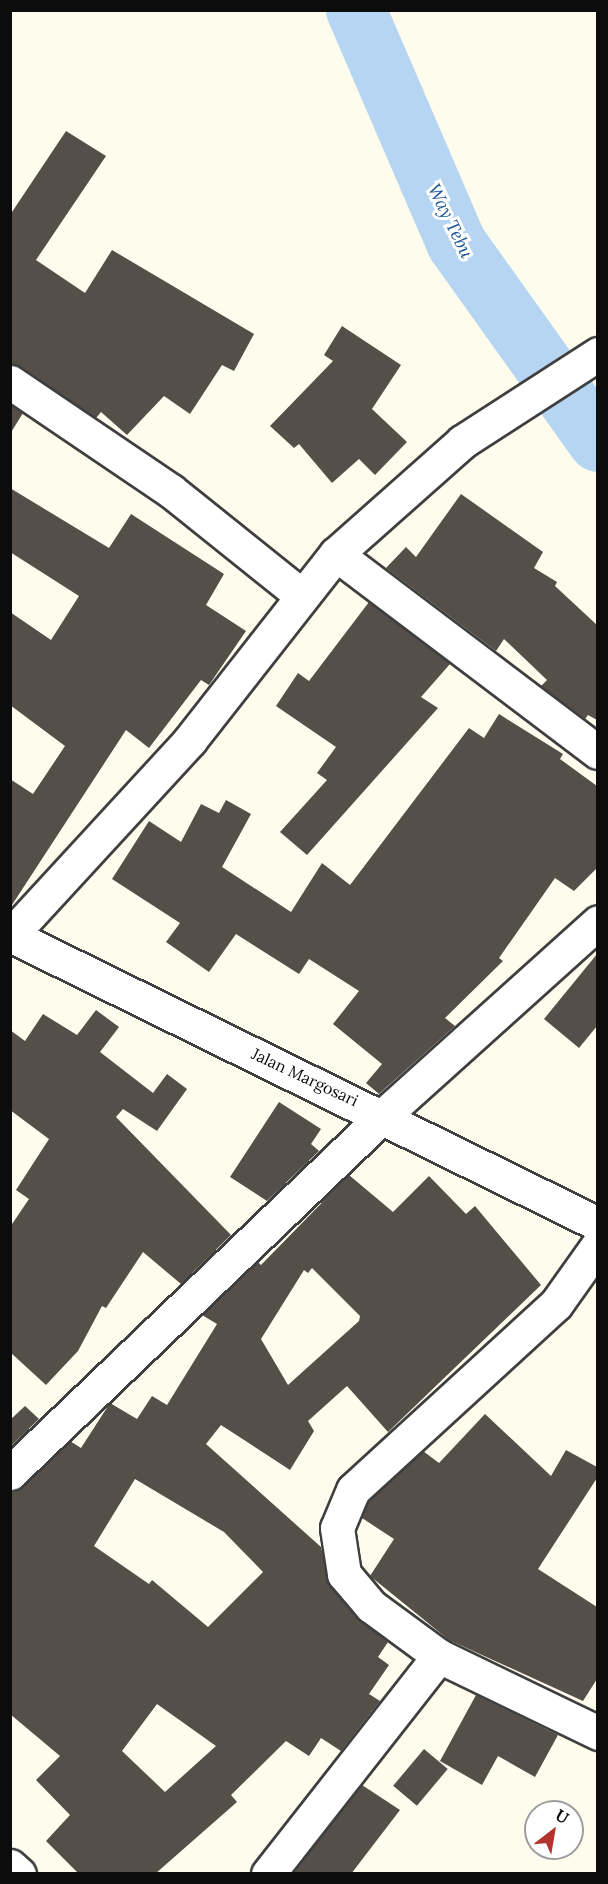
<!DOCTYPE html>
<html>
<head>
<meta charset="utf-8">
<style>
	body { margin:0 }
	#map { position:relative; width:608px; height:1884px; overflow:hidden; background:#fefced; font-family:Lora,serif }
	div>[style] { position:absolute }
	.river>* { height:60px; margin:-30px; padding:0 30px; transform-origin:30px; border-radius:30px; background:#b5d5f2 }
	.building>* { inset:0; background:#544f49; transform-origin:0 0 }
	.roads { filter:drop-shadow(2px 0 #3f3f3f) drop-shadow(-2px 0 #3f3f3f) drop-shadow(0 2px #3f3f3f) drop-shadow(0 -2px #3f3f3f) }
	.minor>* { height:33px; margin:-16.5px; padding:0 16.5px; transform-origin:16.5px; border-radius:16.5px; background:#fff }
	span { translate:-50% -50%; white-space:nowrap; text-align:center; line-height:1.15; -webkit-text-stroke:6px #fff; paint-order:stroke }
	.street-label { font-size:16px; color:#0c0c0c }
	.water-label { font-size:18px; color:#1e5696; font-style:italic }
	.frame { position:absolute; inset:0; border:12px solid #0c0c0c; pointer-events:none }
	.north { position:absolute; left:524px; top:1800px; width:60px; height:60px; box-sizing:border-box; background:#fff; border:2px solid #9e9e9e; border-radius:50%; rotate:31deg; font-size:16px; font-weight:700; line-height:24px; text-align:center; color:#0c0c0c }
	.north::after { content:''; display:block; margin:auto; width:21px; height:27px; background:#b3342e; clip-path:polygon(50% 0,100% 100%,50% 72%,0 100%) }
</style>
</head>
<body>
<div id="map">
	<div class="river">
		<div style="left:356px;top:10px;width:255px;rotate:66.7deg"></div>
		<div style="left:457px;top:244px;width:243px;rotate:54.5deg"></div>
	</div>
	<div class="building">
		<div style="clip-path:polygon(66px 131px,106px 156px,36px 260px,85px 293px,112px 250px,254px 334px,234px 371px,222px 365px,190px 414px,164px 396px,127px 435px,101px 412px,96px 418px,10px 363px,10px 215px)"></div>
		<div style="clip-path:polygon(342px 326px,401px 365px,372px 409px,407px 442px,375px 475px,359px 459px,332px 483px,299px 444px,294px 448px,270px 426px,333px 361px,324px 355px)"></div>
		<div style="clip-path:polygon(10px 405px,23px 413px,10px 434px)"></div>
		<div style="clip-path:polygon(10px 488px,109px 548px,131px 514px,224px 574px,206px 605px,246px 631px,209px 685px,201px 680px,149px 748px,126px 730px,10px 908px,10px 779px,33px 794px,65px 746px,10px 705px,10px 612px,51px 640px,79px 596px,10px 552px)"></div>
		<div style="clip-path:polygon(461px 494px,543px 552px,534px 568px,557px 582px,555px 586px,597px 625px,597px 720px,588px 715px,585px 719px,541px 686px,547px 680px,504px 639px,496px 651px,386px 568px,406px 547px,416px 557px)"></div>
		<div style="clip-path:polygon(369px 602px,450px 664px,421px 697px,438px 708px,307px 855px,280px 832px,327px 780px,317px 773px,336px 747px,276px 706px,298px 673px,309px 681px)"></div>
		<div style="clip-path:polygon(499px 714px,563px 754px,560px 759px,597px 786px,597px 868px,574px 891px,555px 878px,499px 958px,503px 961px,445px 1018px,455px 1026px,379px 1094px,366px 1083px,382px 1064px,333px 1024px,359px 991px,309px 959px,299px 974px,236px 934px,209px 972px,166px 942px,180px 923px,112px 879px,149px 821px,181px 842px,201px 804px,219px 813px,226px 800px,251px 814px,222px 867px,291px 912px,322px 863px,350px 885px,469px 728px,484px 738px)"></div>
		<div style="clip-path:polygon(597px 954px,597px 1026px,579px 1048px,544px 1019px)"></div>
		<div style="clip-path:polygon(96px 1010px,119px 1027px,100px 1052px,153px 1093px,167px 1074px,187px 1089px,157px 1131px,123px 1109px,116px 1117px,231px 1235px,181px 1284px,143px 1252px,106px 1308px,102px 1306px,78px 1351px,46px 1385px,10px 1352px,10px 1227px,29px 1199px,16px 1190px,49px 1139px,10px 1110px,10px 1030px,25px 1041px,43px 1014px,77px 1035px)"></div>
		<div style="clip-path:polygon(279px 1102px,321px 1129px,311px 1144px,319px 1151px,267px 1201px,230px 1177px)"></div>
		<div style="clip-path:polygon(evenodd,349px 1175px,393px 1212px,429px 1176px,466px 1214px,475px 1206px,541px 1285px,388px 1432px,347px 1386px,308px 1421px,314px 1431px,290px 1470px,221px 1425px,206px 1444px,321px 1547px,330px 1586px,357px 1618px,388px 1642px,378px 1657px,389px 1665px,369px 1694px,380px 1701px,341px 1751px,321px 1738px,309px 1756px,286px 1741px,231px 1795px,237px 1802px,155px 1874px,79px 1874px,46px 1841px,70px 1815px,36px 1780px,60px 1756px,10px 1714px,10px 1491px,23px 1487px,70px 1441px,81px 1448px,110px 1403px,137px 1419px,152px 1396px,167px 1405px,217px 1324px,202px 1315px,258px 1262px,261px 1265px,349px 1175px,312px 1268px,360px 1316px,359px 1321px,288px 1385px,261px 1339px,304px 1270px,308px 1273px,312px 1268px,349px 1175px,135px 1479px,224px 1532px,263px 1572px,208px 1627px,152px 1580px,149px 1584px,94px 1546px,135px 1479px,349px 1175px,157px 1704px,216px 1746px,165px 1792px,122px 1751px,157px 1704px)"></div>
		<div style="clip-path:polygon(25px 1406px,39px 1419px,10px 1447px,10px 1420px)"></div>
		<div style="clip-path:polygon(485px 1414px,551px 1476px,566px 1450px,597px 1467px,597px 1478px,538px 1569px,597px 1607px,597px 1679px,583px 1701px,449px 1640px,370px 1576px,394px 1539px,362px 1518px,369px 1501px,423px 1451px,439px 1463px)"></div>
		<div style="clip-path:polygon(476px 1695px,558px 1735px,535px 1777px,498px 1756px,482px 1785px,440px 1761px)"></div>
		<div style="left:424px;top:1749px;width:31px;height:48px;rotate:40deg"></div>
		<div style="clip-path:polygon(362px 1785px,400px 1810px,351px 1874px,292px 1874px)"></div>
	</div>
	<div class="roads">
		<div class="minor">
			<div style="left:10px;top:382px;width:194px;rotate:34.1deg"></div>
			<div style="left:171px;top:491px;width:166px;rotate:38.7deg"></div>
			<div style="left:336px;top:554px;width:328px;rotate:37.1deg"></div>
			<div style="left:10px;top:935px;width:655px;rotate:26.17deg"></div>
			<div style="left:10px;top:936px;width:266px;rotate:-47.4deg"></div>
			<div style="left:190px;top:740px;width:236px;rotate:-51.9deg"></div>
			<div style="left:336px;top:554px;width:169px;rotate:-41.6deg"></div>
			<div style="left:462px;top:442px;width:162px;rotate:-32.9deg"></div>
			<div style="left:598px;top:1245px;width:72px;rotate:125.4deg"></div>
			<div style="left:556px;top:1304px;width:275px;rotate:137.5deg"></div>
			<div style="left:353px;top:1490px;width:41px;rotate:112.8deg"></div>
			<div style="left:337px;top:1528px;width:47px;rotate:81.3deg"></div>
			<div style="left:344px;top:1574px;width:42px;rotate:49.8deg"></div>
			<div style="left:371px;top:1606px;width:84px;rotate:36.3deg"></div>
			<div style="left:439px;top:1656px;width:177px;rotate:25.8deg"></div>
			<div style="left:10px;top:1473px;width:518px;rotate:-43.75deg"></div>
			<div style="left:384px;top:1115px;width:288px;rotate:-42deg"></div>
			<div style="left:10px;top:1866px;width:12px;rotate:42deg"></div>
			<div style="left:268px;top:1874px;width:277px;rotate:-51.9deg"></div>
		</div>
	</div>
	<div class="street-label">
		<span style="left:305px;top:1077px;rotate:25deg">Jalan Margosari</span>
	</div>
	<div class="water-label">
		<span style="left:450px;top:221px;rotate:64deg">Way Tebu</span>
	</div>
	<div class="frame"></div>
	<div class="north">U</div>
</div>
</body>
</html>
